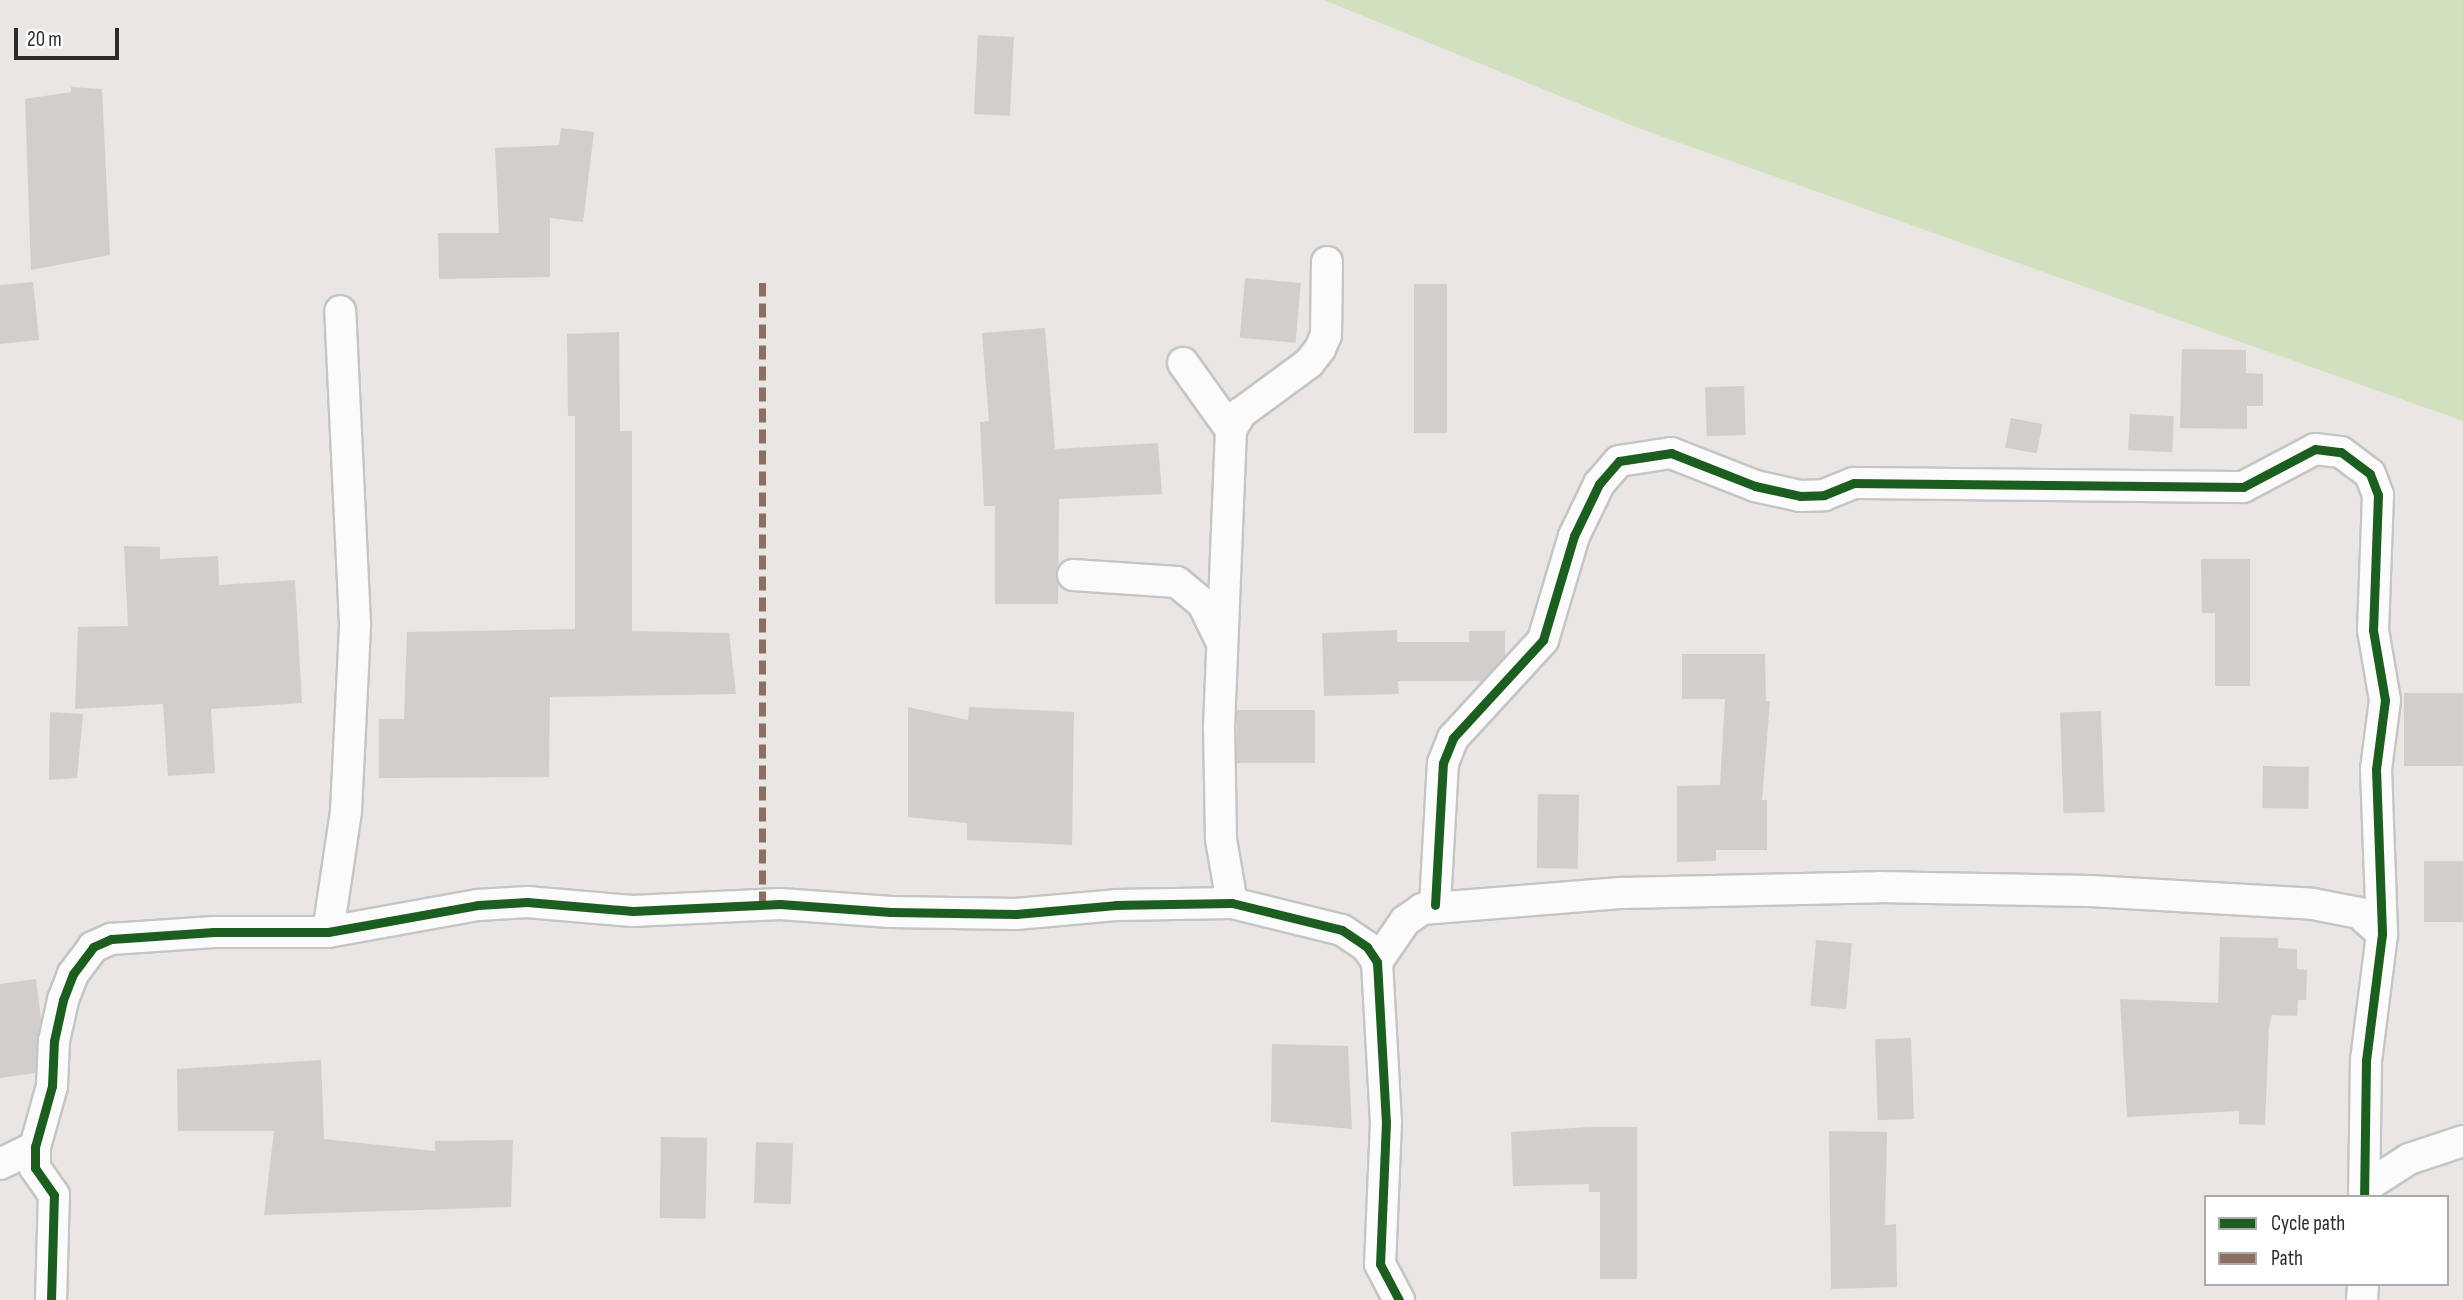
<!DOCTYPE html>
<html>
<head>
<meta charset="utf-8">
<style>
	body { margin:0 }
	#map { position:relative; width:2463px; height:1300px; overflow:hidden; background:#e9e6e3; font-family:"Sofia Sans Condensed",sans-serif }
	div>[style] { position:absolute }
	.green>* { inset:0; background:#d1e0bf }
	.building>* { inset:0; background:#d1cecc; transform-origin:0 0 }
	.roads { filter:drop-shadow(2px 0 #c6c5c6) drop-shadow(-2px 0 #c6c5c6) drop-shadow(0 2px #c6c5c6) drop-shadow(0 -2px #c6c5c6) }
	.minor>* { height:30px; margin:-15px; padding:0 15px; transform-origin:15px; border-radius:15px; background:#fcfbfb }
	.quiet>* { height:7px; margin-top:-3.5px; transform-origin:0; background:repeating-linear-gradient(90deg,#8d6e63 0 14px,transparent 0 21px) }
	.cycleway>* { height:9px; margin:-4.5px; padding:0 4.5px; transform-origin:4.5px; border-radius:4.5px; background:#1b5e20 }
	span { translate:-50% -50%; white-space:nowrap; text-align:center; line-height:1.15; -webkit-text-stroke:5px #fff; paint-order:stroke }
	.legend { position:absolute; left:2204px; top:1195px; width:245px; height:91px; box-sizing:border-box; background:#fff; border:2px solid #ababab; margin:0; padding:9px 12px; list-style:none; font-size:21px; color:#2c2c2c }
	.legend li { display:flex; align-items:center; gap:14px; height:35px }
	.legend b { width:35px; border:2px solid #ababab }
	.scale { position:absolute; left:14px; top:28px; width:105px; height:32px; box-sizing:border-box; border:4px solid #2c2c2c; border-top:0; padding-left:9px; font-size:21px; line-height:24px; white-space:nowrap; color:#2c2c2c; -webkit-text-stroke:5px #fff; paint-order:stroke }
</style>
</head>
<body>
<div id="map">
	<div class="green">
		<div style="clip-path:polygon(1324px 0,2463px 0,2463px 421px,1641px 129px)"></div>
	</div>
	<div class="building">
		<div style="left:978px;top:35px;width:36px;height:79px;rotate:3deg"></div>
		<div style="clip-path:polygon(71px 87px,102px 89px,110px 255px,31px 270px,25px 99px,71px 92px)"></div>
		<div style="clip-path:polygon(561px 128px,594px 132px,583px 222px,550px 218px,550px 277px,439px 279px,438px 233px,499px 233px,495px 148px,559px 145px)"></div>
		<div style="left:1245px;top:278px;width:56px;height:60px;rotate:5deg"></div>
		<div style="clip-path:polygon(33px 282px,39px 340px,0 344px,0 285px)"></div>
		<div style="left:1414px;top:284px;width:33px;height:149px"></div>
		<div style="clip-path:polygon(1045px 328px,1055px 449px,1158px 443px,1162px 494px,1059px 499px,1058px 604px,995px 604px,995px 506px,984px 506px,980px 422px,989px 421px,982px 333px)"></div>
		<div style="clip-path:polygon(619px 332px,620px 431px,632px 431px,632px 631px,729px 633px,736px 694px,550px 697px,549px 777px,379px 778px,379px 719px,404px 719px,407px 632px,575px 629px,575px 416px,568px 416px,567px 334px)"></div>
		<div style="clip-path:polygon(2182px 349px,2246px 350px,2246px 373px,2263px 374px,2263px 406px,2247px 406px,2247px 429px,2180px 428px)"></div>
		<div style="left:1744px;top:386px;width:49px;height:39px;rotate:88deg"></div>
		<div style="left:2130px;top:414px;width:44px;height:36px;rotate:3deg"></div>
		<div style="left:2011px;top:418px;width:32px;height:30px;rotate:11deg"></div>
		<div style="clip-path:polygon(124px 546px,160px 547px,160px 559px,218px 556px,219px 585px,295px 580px,302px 703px,211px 709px,215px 773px,168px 776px,163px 704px,75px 709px,78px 627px,128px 626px)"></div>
		<div style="clip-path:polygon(2201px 559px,2250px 559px,2250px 686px,2215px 686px,2215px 613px,2202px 613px)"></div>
		<div style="clip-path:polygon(1397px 630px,1397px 642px,1469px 642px,1469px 631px,1505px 631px,1505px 656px,1482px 681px,1398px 681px,1399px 694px,1324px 696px,1322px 633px)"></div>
		<div style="clip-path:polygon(1682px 654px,1765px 654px,1766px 701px,1770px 701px,1762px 800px,1767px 800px,1767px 850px,1716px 850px,1716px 861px,1677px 862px,1677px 786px,1720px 785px,1725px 699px,1682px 699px)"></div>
		<div style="left:2463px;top:693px;width:73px;height:59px;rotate:90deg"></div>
		<div style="clip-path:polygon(908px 707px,968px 720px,969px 707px,1074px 712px,1072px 845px,967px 840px,967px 823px,908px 817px)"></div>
		<div style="left:1315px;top:710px;width:53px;height:78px;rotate:90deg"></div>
		<div style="left:2101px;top:711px;width:101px;height:41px;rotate:88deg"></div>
		<div style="clip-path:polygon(50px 712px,83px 714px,77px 778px,49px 780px)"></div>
		<div style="left:2263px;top:766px;width:46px;height:42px;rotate:1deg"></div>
		<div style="left:1538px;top:794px;width:41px;height:74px;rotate:1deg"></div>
		<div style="left:2424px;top:861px;width:39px;height:61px"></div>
		<div style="clip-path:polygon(2220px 937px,2278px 938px,2278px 948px,2297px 949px,2297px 969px,2307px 970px,2306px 1000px,2298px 1000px,2297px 1016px,2272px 1015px,2269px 1027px,2265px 1125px,2239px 1124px,2239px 1111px,2127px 1117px,2120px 999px,2218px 1003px)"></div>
		<div style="left:1816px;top:940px;width:36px;height:66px;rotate:5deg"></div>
		<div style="clip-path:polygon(36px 979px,41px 1019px,35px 1073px,0 1078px,0 984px)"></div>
		<div style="left:1911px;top:1038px;width:81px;height:36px;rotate:88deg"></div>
		<div style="clip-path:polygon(1272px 1044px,1348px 1046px,1352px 1129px,1271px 1122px)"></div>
		<div style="clip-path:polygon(321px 1060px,324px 1139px,435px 1151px,435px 1141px,513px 1140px,511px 1207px,264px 1215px,274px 1131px,178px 1131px,177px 1069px)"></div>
		<div style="clip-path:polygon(1589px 1127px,1637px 1127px,1637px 1279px,1600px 1279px,1600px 1192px,1589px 1192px,1589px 1184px,1513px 1186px,1511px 1132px)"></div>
		<div style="clip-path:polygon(1829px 1131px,1887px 1132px,1885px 1225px,1896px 1224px,1897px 1287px,1831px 1289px)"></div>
		<div style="left:661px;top:1137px;width:46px;height:81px;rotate:1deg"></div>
		<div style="left:756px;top:1142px;width:37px;height:61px;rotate:2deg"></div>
	</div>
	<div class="roads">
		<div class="minor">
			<div style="left:1183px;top:363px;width:82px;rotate:54.4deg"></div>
			<div style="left:1073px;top:575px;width:104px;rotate:3.9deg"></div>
			<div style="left:1177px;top:582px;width:34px;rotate:40deg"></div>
			<div style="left:1203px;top:604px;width:43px;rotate:64deg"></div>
			<div style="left:1232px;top:903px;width:65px;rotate:-99.8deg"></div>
			<div style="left:1221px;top:839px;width:111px;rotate:-91deg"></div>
			<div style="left:1219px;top:728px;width:298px;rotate:-87.7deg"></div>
			<div style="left:1231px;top:430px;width:20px;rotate:-60deg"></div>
			<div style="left:1241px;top:413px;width:84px;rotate:-36.3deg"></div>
			<div style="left:1309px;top:363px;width:18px;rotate:-52deg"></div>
			<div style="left:1320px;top:349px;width:15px;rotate:-67deg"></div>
			<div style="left:1326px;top:335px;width:73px;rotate:-89.2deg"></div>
			<div style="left:1435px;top:905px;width:142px;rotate:-86.8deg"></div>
			<div style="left:1443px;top:763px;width:27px;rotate:-68deg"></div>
			<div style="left:1453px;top:738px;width:133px;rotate:-47.4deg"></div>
			<div style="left:1543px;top:640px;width:109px;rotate:-73.4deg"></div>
			<div style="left:1574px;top:536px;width:58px;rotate:-64.3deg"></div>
			<div style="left:1599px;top:484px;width:30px;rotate:-49deg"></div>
			<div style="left:1619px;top:461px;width:53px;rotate:-8.7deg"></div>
			<div style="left:1671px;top:453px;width:90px;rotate:21.4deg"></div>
			<div style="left:1755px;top:486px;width:46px;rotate:12.5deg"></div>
			<div style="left:1800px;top:496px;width:24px;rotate:-2deg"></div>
			<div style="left:1824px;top:495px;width:32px;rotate:-22deg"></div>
			<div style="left:1854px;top:483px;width:389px;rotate:0.6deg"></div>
			<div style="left:2243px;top:487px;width:81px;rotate:-27.8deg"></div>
			<div style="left:2315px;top:449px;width:26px;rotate:7deg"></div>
			<div style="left:2341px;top:452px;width:36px;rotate:37deg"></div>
			<div style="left:2370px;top:474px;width:22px;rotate:69deg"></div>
			<div style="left:2378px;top:495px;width:135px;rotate:92.1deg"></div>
			<div style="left:2373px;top:630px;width:71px;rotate:80.3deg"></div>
			<div style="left:2385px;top:700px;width:70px;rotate:97.4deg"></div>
			<div style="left:2376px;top:769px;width:165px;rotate:87.9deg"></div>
			<div style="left:2382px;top:934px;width:127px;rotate:97.2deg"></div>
			<div style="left:2366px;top:1060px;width:137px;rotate:90.8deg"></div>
			<div style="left:328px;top:932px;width:122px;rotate:-81.5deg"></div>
			<div style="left:346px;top:811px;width:187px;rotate:-87.2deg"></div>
			<div style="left:355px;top:624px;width:313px;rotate:-92.7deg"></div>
			<div style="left:1377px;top:962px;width:50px;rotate:-55.7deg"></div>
			<div style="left:1405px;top:921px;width:21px;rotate:-35deg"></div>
			<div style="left:1422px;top:909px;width:202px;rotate:-4.6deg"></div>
			<div style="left:1623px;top:893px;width:257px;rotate:-1.3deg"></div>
			<div style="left:1880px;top:887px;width:210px;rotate:1.1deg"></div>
			<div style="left:2090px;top:891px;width:223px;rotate:3.3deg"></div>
			<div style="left:2313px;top:904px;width:47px;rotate:11.1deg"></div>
			<div style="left:2359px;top:913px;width:31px;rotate:42deg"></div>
			<div style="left:0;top:1164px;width:39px;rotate:-26deg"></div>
			<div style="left:2364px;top:1188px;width:54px;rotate:-32.8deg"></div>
			<div style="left:2409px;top:1159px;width:57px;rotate:-18.4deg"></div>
			<div style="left:51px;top:1300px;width:105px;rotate:-88.4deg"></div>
			<div style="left:54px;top:1195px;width:33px;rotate:-125deg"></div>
			<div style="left:35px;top:1168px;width:21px;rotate:-90deg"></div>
			<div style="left:35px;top:1147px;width:63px;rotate:-74.4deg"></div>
			<div style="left:52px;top:1086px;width:45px;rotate:-87.5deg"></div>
			<div style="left:54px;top:1041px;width:42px;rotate:-77.6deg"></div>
			<div style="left:63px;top:1000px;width:28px;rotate:-69deg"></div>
			<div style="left:73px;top:974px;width:34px;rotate:-53deg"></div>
			<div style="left:93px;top:947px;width:20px;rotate:-24deg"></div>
			<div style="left:111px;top:939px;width:103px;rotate:-3.9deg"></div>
			<div style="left:214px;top:932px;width:114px"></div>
			<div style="left:328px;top:932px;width:152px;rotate:-10.2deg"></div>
			<div style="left:478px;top:905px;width:49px;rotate:-3.5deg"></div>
			<div style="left:527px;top:902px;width:106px;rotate:4.9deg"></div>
			<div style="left:633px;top:911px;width:147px;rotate:-2.7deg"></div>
			<div style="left:780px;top:904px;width:111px;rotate:4.1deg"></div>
			<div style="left:891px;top:912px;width:125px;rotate:0.9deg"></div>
			<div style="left:1016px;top:914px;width:100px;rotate:-5.1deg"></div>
			<div style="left:1116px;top:905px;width:116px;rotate:-1deg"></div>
			<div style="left:1232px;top:903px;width:113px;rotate:13.8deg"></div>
			<div style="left:1342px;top:930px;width:30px;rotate:34deg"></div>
			<div style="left:1367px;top:947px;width:18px;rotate:56deg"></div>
			<div style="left:1377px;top:962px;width:160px;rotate:86.8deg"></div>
			<div style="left:1386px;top:1122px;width:142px;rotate:92.4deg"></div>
			<div style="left:1380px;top:1264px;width:41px;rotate:62.2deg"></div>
			<div style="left:2362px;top:1300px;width:16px;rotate:-86deg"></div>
		</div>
	</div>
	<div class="quiet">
		<div style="left:762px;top:905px;width:623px;rotate:-90deg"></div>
	</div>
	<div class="cycleway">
		<div style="left:1435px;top:905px;width:142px;rotate:-86.8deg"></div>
		<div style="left:1443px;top:763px;width:27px;rotate:-68deg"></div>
		<div style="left:1453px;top:738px;width:133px;rotate:-47.4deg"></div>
		<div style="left:1543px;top:640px;width:109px;rotate:-73.4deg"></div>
		<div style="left:1574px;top:536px;width:58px;rotate:-64.3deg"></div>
		<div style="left:1599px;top:484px;width:30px;rotate:-49deg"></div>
		<div style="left:1619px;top:461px;width:53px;rotate:-8.7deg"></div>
		<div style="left:1671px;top:453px;width:90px;rotate:21.4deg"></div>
		<div style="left:1755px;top:486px;width:46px;rotate:12.5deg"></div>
		<div style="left:1800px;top:496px;width:24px;rotate:-2deg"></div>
		<div style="left:1824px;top:495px;width:32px;rotate:-22deg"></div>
		<div style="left:1854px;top:483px;width:389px;rotate:0.6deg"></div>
		<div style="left:2243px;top:487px;width:81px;rotate:-27.8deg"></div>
		<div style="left:2315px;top:449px;width:26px;rotate:7deg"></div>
		<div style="left:2341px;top:452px;width:36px;rotate:37deg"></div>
		<div style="left:2370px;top:474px;width:22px;rotate:69deg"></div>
		<div style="left:2378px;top:495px;width:135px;rotate:92.1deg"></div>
		<div style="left:2373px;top:630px;width:71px;rotate:80.3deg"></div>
		<div style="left:2385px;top:700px;width:70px;rotate:97.4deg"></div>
		<div style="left:2376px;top:769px;width:165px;rotate:87.9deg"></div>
		<div style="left:2382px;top:934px;width:127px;rotate:97.2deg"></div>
		<div style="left:2366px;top:1060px;width:137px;rotate:90.8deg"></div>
		<div style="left:51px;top:1300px;width:105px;rotate:-88.4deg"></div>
		<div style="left:54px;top:1195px;width:33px;rotate:-125deg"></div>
		<div style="left:35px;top:1168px;width:21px;rotate:-90deg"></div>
		<div style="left:35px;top:1147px;width:63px;rotate:-74.4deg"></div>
		<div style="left:52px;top:1086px;width:45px;rotate:-87.5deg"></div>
		<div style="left:54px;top:1041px;width:42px;rotate:-77.6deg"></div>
		<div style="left:63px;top:1000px;width:28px;rotate:-69deg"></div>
		<div style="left:73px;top:974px;width:34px;rotate:-53deg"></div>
		<div style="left:93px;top:947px;width:20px;rotate:-24deg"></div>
		<div style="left:111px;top:939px;width:103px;rotate:-3.9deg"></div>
		<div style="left:214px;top:932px;width:114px"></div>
		<div style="left:328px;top:932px;width:152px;rotate:-10.2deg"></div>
		<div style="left:478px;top:905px;width:49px;rotate:-3.5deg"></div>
		<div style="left:527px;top:902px;width:106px;rotate:4.9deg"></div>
		<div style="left:633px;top:911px;width:147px;rotate:-2.7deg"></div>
		<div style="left:780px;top:904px;width:111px;rotate:4.1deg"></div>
		<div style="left:891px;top:912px;width:125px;rotate:0.9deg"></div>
		<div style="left:1016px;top:914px;width:100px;rotate:-5.1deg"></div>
		<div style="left:1116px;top:905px;width:116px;rotate:-1deg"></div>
		<div style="left:1232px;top:903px;width:113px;rotate:13.8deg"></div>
		<div style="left:1342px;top:930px;width:30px;rotate:34deg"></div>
		<div style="left:1367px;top:947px;width:18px;rotate:56deg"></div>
		<div style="left:1377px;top:962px;width:160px;rotate:86.8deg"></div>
		<div style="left:1386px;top:1122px;width:142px;rotate:92.4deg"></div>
		<div style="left:1380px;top:1264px;width:41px;rotate:62.2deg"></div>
	</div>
	<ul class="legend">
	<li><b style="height:9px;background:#1b5e20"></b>Cycle path</li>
	<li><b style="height:9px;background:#8d6e63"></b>Path</li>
	</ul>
	<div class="scale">20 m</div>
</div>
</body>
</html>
